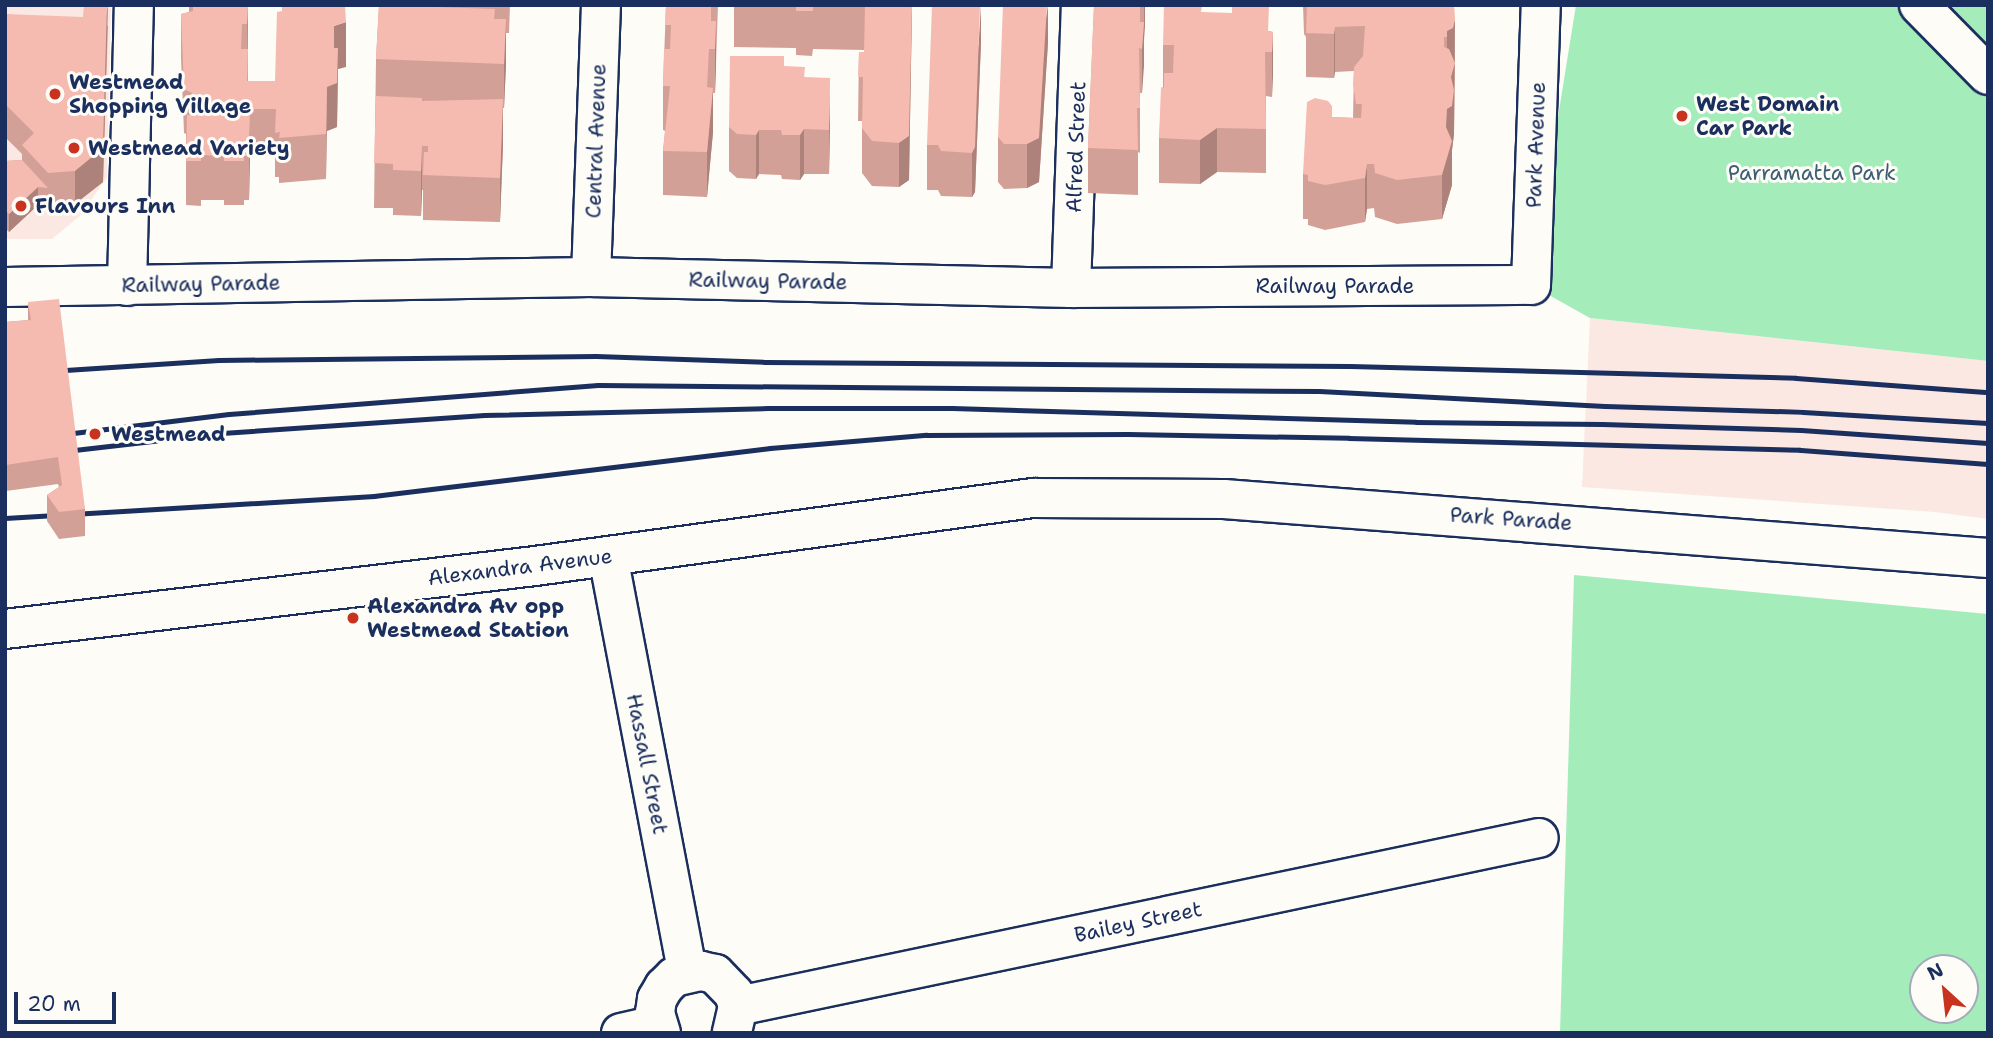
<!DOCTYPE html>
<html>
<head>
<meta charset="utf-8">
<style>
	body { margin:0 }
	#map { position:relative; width:1993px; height:1038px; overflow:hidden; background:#fdfcf7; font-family:"Shantell Sans",sans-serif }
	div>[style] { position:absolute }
	.built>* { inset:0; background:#fbe8e2 }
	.green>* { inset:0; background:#a4edbb }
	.roads { filter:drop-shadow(2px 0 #1b2f5e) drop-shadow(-2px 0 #1b2f5e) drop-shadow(0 2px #1b2f5e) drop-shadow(0 -2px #1b2f5e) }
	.minor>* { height:38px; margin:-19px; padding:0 19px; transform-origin:19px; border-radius:19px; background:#fdfcf7 }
	.rail>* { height:5px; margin:-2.5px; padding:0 2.5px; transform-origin:2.5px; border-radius:2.5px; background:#1b2f5e }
	.wall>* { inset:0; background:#d3a097 }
	.shaded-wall>* { inset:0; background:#ac827b }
	.building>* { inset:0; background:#f5bab0; transform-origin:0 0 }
	.dots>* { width:19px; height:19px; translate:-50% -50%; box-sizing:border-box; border:4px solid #fdfcf7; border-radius:50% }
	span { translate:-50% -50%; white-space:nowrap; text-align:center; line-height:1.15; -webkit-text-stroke:6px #fdfcf7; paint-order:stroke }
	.poi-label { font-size:21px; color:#1b2f5e; font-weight:700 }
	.left { translate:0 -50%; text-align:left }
	.street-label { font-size:21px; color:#1b2f5e }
	.park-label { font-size:21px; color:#3d5e75 }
	.frame { position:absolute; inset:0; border:7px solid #1b2f5e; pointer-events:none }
	.north { position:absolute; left:1909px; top:954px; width:70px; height:70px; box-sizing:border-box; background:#fdfcf7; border:2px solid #a3aaba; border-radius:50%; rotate:333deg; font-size:19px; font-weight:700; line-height:28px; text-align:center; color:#1b2f5e }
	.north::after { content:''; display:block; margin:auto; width:24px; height:32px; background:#c8321e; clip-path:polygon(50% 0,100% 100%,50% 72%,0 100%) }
	.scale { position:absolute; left:14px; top:992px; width:102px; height:32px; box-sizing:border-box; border:4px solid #1b2f5e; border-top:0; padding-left:9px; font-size:21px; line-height:24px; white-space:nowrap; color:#1b2f5e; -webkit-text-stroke:5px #fdfcf7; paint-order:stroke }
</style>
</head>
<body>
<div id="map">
	<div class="built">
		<div style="clip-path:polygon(5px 5px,111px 5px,107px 177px,81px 215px,52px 239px,5px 239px)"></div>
		<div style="clip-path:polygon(1590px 318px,1988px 361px,1988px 519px,1935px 512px,1582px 487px)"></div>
	</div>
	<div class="green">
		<div style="clip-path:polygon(1576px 5px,1988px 5px,1988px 361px,1590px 318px,1531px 285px)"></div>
		<div style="clip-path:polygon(evenodd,1574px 575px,1988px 614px,1988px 1033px,1560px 1033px,1574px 575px,1923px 968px,1965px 968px,1965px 1010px,1923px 1010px,1923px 968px)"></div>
	</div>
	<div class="roads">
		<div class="minor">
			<div style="left:1919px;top:5px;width:98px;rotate:45.4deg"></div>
			<div style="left:591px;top:277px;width:272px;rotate:-87.9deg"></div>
			<div style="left:127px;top:286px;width:281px;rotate:-88.6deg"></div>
			<div style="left:5px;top:287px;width:586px;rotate:-0.98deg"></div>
			<div style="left:591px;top:277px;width:480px;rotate:1.3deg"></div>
			<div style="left:1071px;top:288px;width:460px;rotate:-0.4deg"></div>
			<div style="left:1531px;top:285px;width:280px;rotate:-88deg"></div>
			<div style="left:1071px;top:288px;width:283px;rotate:-88deg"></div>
			<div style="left:608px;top:556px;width:423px;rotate:79.2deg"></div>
			<div style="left:5px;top:629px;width:534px;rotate:-6.78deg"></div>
			<div style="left:535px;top:566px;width:503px;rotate:-7.78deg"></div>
			<div style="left:1033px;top:498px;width:191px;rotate:0.3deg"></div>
			<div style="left:1224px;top:499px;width:766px;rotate:4.42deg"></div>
			<div style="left:738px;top:1006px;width:818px;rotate:-11.85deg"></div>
			<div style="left:621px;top:1033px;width:36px;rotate:-13deg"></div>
			<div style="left:661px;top:1033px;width:21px;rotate:-107deg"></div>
			<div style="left:655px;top:1013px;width:14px;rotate:-82deg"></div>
			<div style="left:657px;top:999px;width:14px;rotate:-60deg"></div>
			<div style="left:664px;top:987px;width:14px;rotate:-45deg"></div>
			<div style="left:674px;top:977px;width:28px;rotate:-13deg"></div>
			<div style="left:701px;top:971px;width:14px;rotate:12deg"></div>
			<div style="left:715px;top:974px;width:28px;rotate:46deg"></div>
			<div style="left:734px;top:994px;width:13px;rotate:72deg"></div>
			<div style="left:738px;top:1006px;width:28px;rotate:103deg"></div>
		</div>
	</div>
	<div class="rail">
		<div style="left:50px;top:371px;width:169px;rotate:-3.7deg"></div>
		<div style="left:219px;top:360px;width:377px;rotate:-0.6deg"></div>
		<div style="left:596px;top:356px;width:169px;rotate:2deg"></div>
		<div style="left:765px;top:362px;width:585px;rotate:0.39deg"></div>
		<div style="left:1350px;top:366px;width:446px;rotate:1.5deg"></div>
		<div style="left:1796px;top:378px;width:193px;rotate:4.2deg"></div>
		<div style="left:57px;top:435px;width:173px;rotate:-7deg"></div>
		<div style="left:229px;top:414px;width:370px;rotate:-4.5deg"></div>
		<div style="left:598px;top:385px;width:721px;rotate:0.48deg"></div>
		<div style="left:1319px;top:391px;width:286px;rotate:3deg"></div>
		<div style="left:1605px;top:406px;width:198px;rotate:1.7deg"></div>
		<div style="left:1803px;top:412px;width:185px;rotate:3.4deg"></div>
		<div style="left:57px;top:452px;width:166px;rotate:-6.6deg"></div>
		<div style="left:222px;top:433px;width:263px;rotate:-3.9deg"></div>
		<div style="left:484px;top:415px;width:284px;rotate:-1.4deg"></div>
		<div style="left:768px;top:408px;width:184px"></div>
		<div style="left:952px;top:408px;width:464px;rotate:1.7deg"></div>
		<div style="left:1416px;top:422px;width:186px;rotate:0.6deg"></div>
		<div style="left:1602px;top:424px;width:199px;rotate:1.7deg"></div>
		<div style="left:1801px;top:430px;width:187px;rotate:4deg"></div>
		<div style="left:5px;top:518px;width:370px;rotate:-3.4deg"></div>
		<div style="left:374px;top:496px;width:399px;rotate:-6.9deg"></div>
		<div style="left:770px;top:448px;width:157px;rotate:-4.8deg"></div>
		<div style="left:926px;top:435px;width:202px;rotate:-0.3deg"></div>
		<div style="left:1128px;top:434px;width:221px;rotate:1deg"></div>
		<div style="left:1349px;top:438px;width:451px;rotate:1.5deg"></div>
		<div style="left:1800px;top:450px;width:189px;rotate:4.3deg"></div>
	</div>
	<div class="wall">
		<div style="clip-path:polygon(189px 5px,248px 5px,248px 81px,275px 81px,346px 67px,338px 69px,337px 127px,327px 131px,326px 179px,279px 183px,279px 177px,275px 177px,275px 153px,250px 153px,249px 200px,244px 200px,244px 205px,224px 205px,224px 200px,201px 200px,201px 206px,186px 205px,186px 134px,184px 133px,181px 58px,181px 14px,189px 12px)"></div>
		<div style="clip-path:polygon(379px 5px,510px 5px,509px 33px,506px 33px,506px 64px,504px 108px,503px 108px,503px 144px,500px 222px,423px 220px,423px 190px,422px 190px,421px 216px,393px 215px,393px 208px,374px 208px,376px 59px)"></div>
		<div style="clip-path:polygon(666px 5px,718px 5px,715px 93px,713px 93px,713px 132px,707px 197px,663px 195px,663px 151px,665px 131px,663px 130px,663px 86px)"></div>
		<div style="clip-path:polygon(734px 5px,912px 5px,909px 180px,899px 187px,872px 186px,862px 173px,862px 121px,858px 121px,859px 52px,864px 52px,864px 50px,813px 49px,812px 56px,796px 55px,796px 48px,734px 47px)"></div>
		<div style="clip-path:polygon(1094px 5px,1145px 5px,1142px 93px,1140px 93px,1140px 153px,1138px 152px,1138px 195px,1088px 193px,1088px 148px)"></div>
		<div style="clip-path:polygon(1303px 5px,1454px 5px,1455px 64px,1454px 134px,1452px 150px,1452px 185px,1442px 219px,1397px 224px,1375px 217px,1374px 208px,1367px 209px,1365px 222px,1325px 230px,1308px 225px,1308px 219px,1303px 219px,1303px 174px,1332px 117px,1353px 118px,1354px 71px,1335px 72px,1334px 78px,1306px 77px,1306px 37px,1304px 34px)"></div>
		<div style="clip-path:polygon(1202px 12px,1269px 31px,1273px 32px,1272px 97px,1266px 96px,1266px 173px,1217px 172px,1200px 184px,1159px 183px,1159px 138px,1163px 88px,1163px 45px)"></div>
		<div style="clip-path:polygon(5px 14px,108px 26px,103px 182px,75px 204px,48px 206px,38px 205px,9px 232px,5px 228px,5px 161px,22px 160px,22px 154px,5px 137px)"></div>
		<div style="clip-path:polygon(981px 42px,975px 192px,972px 197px,941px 196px,938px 190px,927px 190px,927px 145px)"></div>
		<div style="clip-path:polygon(1048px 42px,1039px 182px,1027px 188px,1004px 189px,998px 182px,998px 137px)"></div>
		<div style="clip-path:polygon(784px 66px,805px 77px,830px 123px,829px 174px,804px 174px,800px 180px,782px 179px,781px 175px,759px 174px,756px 179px,737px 178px,729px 171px,729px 127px)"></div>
		<div style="clip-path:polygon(28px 302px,85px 509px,85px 536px,59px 539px,47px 521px,47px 495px,59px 487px,58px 484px,6px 491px,5px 322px,28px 320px)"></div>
	</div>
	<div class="shaded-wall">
		<div style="clip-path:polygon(108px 5px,103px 182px,75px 204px,75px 171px)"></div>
		<div style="clip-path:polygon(248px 5px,247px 68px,247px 24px)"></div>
		<div style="clip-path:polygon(912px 5px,909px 180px,899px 187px,899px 143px)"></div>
		<div style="clip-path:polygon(981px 5px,981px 42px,975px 192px,972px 197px,972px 153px)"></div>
		<div style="clip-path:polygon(1048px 5px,1048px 42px,1039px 182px,1027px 188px,1027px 144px)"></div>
		<div style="clip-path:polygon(1144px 5px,1145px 5px,1145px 26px,1144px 40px)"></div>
		<div style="clip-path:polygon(506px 19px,506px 64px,504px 108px,504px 64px)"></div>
		<div style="clip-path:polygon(1455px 20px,1454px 134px,1452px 150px,1452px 185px,1442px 219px,1442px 175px,1447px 76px,1447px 31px)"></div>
		<div style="clip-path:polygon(716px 21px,716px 65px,715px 93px,715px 49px)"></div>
		<div style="clip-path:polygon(346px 22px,346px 67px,338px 69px,337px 127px,327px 131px,326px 179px,327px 87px,334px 26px)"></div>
		<div style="clip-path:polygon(1144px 22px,1144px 66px,1142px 93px,1142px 49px)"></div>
		<div style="clip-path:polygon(1335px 27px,1335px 72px,1334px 78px,1334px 34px)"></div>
		<div style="clip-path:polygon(1273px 32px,1273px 76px,1272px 97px,1272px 52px)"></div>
		<div style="clip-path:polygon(830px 78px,830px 123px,829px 174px,829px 130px)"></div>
		<div style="clip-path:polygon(713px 88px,713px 132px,707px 197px,707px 152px)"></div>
		<div style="clip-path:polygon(503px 99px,503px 144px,500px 222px,500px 178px)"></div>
		<div style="clip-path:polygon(250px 109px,250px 153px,249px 200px,249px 156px)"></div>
		<div style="clip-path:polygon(1217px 128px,1217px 172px,1200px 184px,1200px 140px)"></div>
		<div style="clip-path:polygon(804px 129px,804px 174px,800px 180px,800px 135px)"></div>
		<div style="clip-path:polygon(759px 130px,759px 174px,756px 179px,756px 135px)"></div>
		<div style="clip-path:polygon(422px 146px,422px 190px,421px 216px,421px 171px)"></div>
		<div style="clip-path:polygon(1367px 164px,1367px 209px,1365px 222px,1365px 178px)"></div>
		<div style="clip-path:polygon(38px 187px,38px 205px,9px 232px,9px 214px)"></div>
	</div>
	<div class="building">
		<div style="clip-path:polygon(84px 5px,107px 5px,103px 148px,75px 171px,48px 173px,22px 145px,34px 133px,5px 104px,5px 14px,83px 17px)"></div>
		<div style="clip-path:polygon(193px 5px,248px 5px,247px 24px,242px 24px,241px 49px,248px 49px,247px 81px,275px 81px,277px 12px,282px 11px,282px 5px,345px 5px,346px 22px,334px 26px,334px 48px,338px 48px,337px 83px,327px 87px,326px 134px,279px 138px,280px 132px,275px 133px,276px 109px,250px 109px,249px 156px,244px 156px,244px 161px,224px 161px,224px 156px,201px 155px,201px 161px,186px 161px,187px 115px,192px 115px,192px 93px,184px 89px,181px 14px,193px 11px)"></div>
		<div style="clip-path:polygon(379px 5px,495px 9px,494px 19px,506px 19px,504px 64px,376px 59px)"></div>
		<div style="clip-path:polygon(666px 5px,711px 5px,711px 21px,716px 21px,715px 49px,709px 49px,707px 87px,713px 88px,707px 152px,663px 151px,670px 86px,663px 86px,664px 49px,670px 49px,671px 25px,665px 25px)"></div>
		<div style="left:796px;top:5px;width:17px;height:6px"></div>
		<div style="clip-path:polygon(853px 5px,912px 5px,909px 136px,899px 143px,872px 141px,862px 128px,863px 77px,858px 77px,859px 52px,864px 52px,865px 6px)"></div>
		<div style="clip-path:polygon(932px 5px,980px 5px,975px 147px,972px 153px,941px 151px,938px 145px,927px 145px)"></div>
		<div style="clip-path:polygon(1003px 5px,1047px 5px,1039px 138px,1027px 144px,1004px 144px,998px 137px)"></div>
		<div style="clip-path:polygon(1094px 5px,1140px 5px,1140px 22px,1144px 22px,1142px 49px,1139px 48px,1140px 108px,1137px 108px,1138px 150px,1088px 148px)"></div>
		<div style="clip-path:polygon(1164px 5px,1202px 5px,1201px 12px,1232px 13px,1232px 5px,1269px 5px,1268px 31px,1273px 32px,1272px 52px,1265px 52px,1266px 129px,1217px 128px,1200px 140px,1159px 138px,1161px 87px,1164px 88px,1164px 73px,1173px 73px,1174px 45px,1163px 45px)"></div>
		<div style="clip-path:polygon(1307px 5px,1454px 5px,1455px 20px,1453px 28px,1447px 31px,1447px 37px,1444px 37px,1444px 47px,1449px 49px,1455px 63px,1451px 77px,1454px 90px,1452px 106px,1447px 109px,1446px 127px,1452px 141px,1442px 175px,1397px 180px,1375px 173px,1374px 164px,1367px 164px,1365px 178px,1325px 185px,1308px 181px,1308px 175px,1303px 174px,1307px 102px,1315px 98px,1328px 101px,1332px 106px,1332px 117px,1361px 118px,1362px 104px,1356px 104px,1353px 84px,1354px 67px,1363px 56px,1365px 26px,1335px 27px,1334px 34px,1306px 33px)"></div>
		<div style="clip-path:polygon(730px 56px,784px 56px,784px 66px,805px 67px,804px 77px,830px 78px,829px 130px,804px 129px,800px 135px,782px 135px,781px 130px,759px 130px,756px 135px,737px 134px,729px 127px)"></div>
		<div style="clip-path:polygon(376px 96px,422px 98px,422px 101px,503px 99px,500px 178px,423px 175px,424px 152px,428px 152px,428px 146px,422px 146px,421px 171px,393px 170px,393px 164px,374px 163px)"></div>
		<div style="clip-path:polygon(22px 160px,48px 188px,38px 187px,9px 214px,5px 210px,5px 161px)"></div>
		<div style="clip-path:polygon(59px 299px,85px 509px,59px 512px,47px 495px,62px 485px,58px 457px,6px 465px,5px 322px,31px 320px,28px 302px)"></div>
	</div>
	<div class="dots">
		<div style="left:55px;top:94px;background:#c8321e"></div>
		<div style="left:1682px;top:116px;background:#c8321e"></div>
		<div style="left:74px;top:148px;background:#c8321e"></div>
		<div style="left:21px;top:206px;background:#c8321e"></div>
		<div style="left:95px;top:434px;background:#c8321e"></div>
		<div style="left:353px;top:618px;background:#c8321e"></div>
	</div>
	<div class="poi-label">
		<span class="left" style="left:69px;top:94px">Westmead<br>Shopping Village</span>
		<span class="left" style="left:1696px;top:116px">West Domain<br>Car Park</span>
		<span class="left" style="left:88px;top:148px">Westmead Variety</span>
		<span class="left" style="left:35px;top:206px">Flavours Inn</span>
		<span class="left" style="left:111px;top:434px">Westmead</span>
		<span class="left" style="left:367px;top:618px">Alexandra Av opp<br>Westmead Station</span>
	</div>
	<div class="street-label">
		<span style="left:596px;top:141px;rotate:-88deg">Central Avenue</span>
		<span style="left:1536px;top:145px;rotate:-88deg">Park Avenue</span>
		<span style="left:1076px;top:147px;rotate:-88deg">Alfred Street</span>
		<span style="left:768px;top:281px;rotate:1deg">Railway Parade</span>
		<span style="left:201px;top:284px;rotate:-1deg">Railway Parade</span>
		<span style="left:1335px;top:286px">Railway Parade</span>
		<span style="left:1511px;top:519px;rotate:4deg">Park Parade</span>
		<span style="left:520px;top:567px;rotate:-7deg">Alexandra Avenue</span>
		<span style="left:647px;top:764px;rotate:79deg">Hassall Street</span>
		<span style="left:1138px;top:922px;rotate:-12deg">Bailey Street</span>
	</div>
	<div class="park-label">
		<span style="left:1812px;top:173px">Parramatta Park</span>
	</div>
	<div class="frame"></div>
	<div class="north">N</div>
	<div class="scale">20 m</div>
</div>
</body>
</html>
